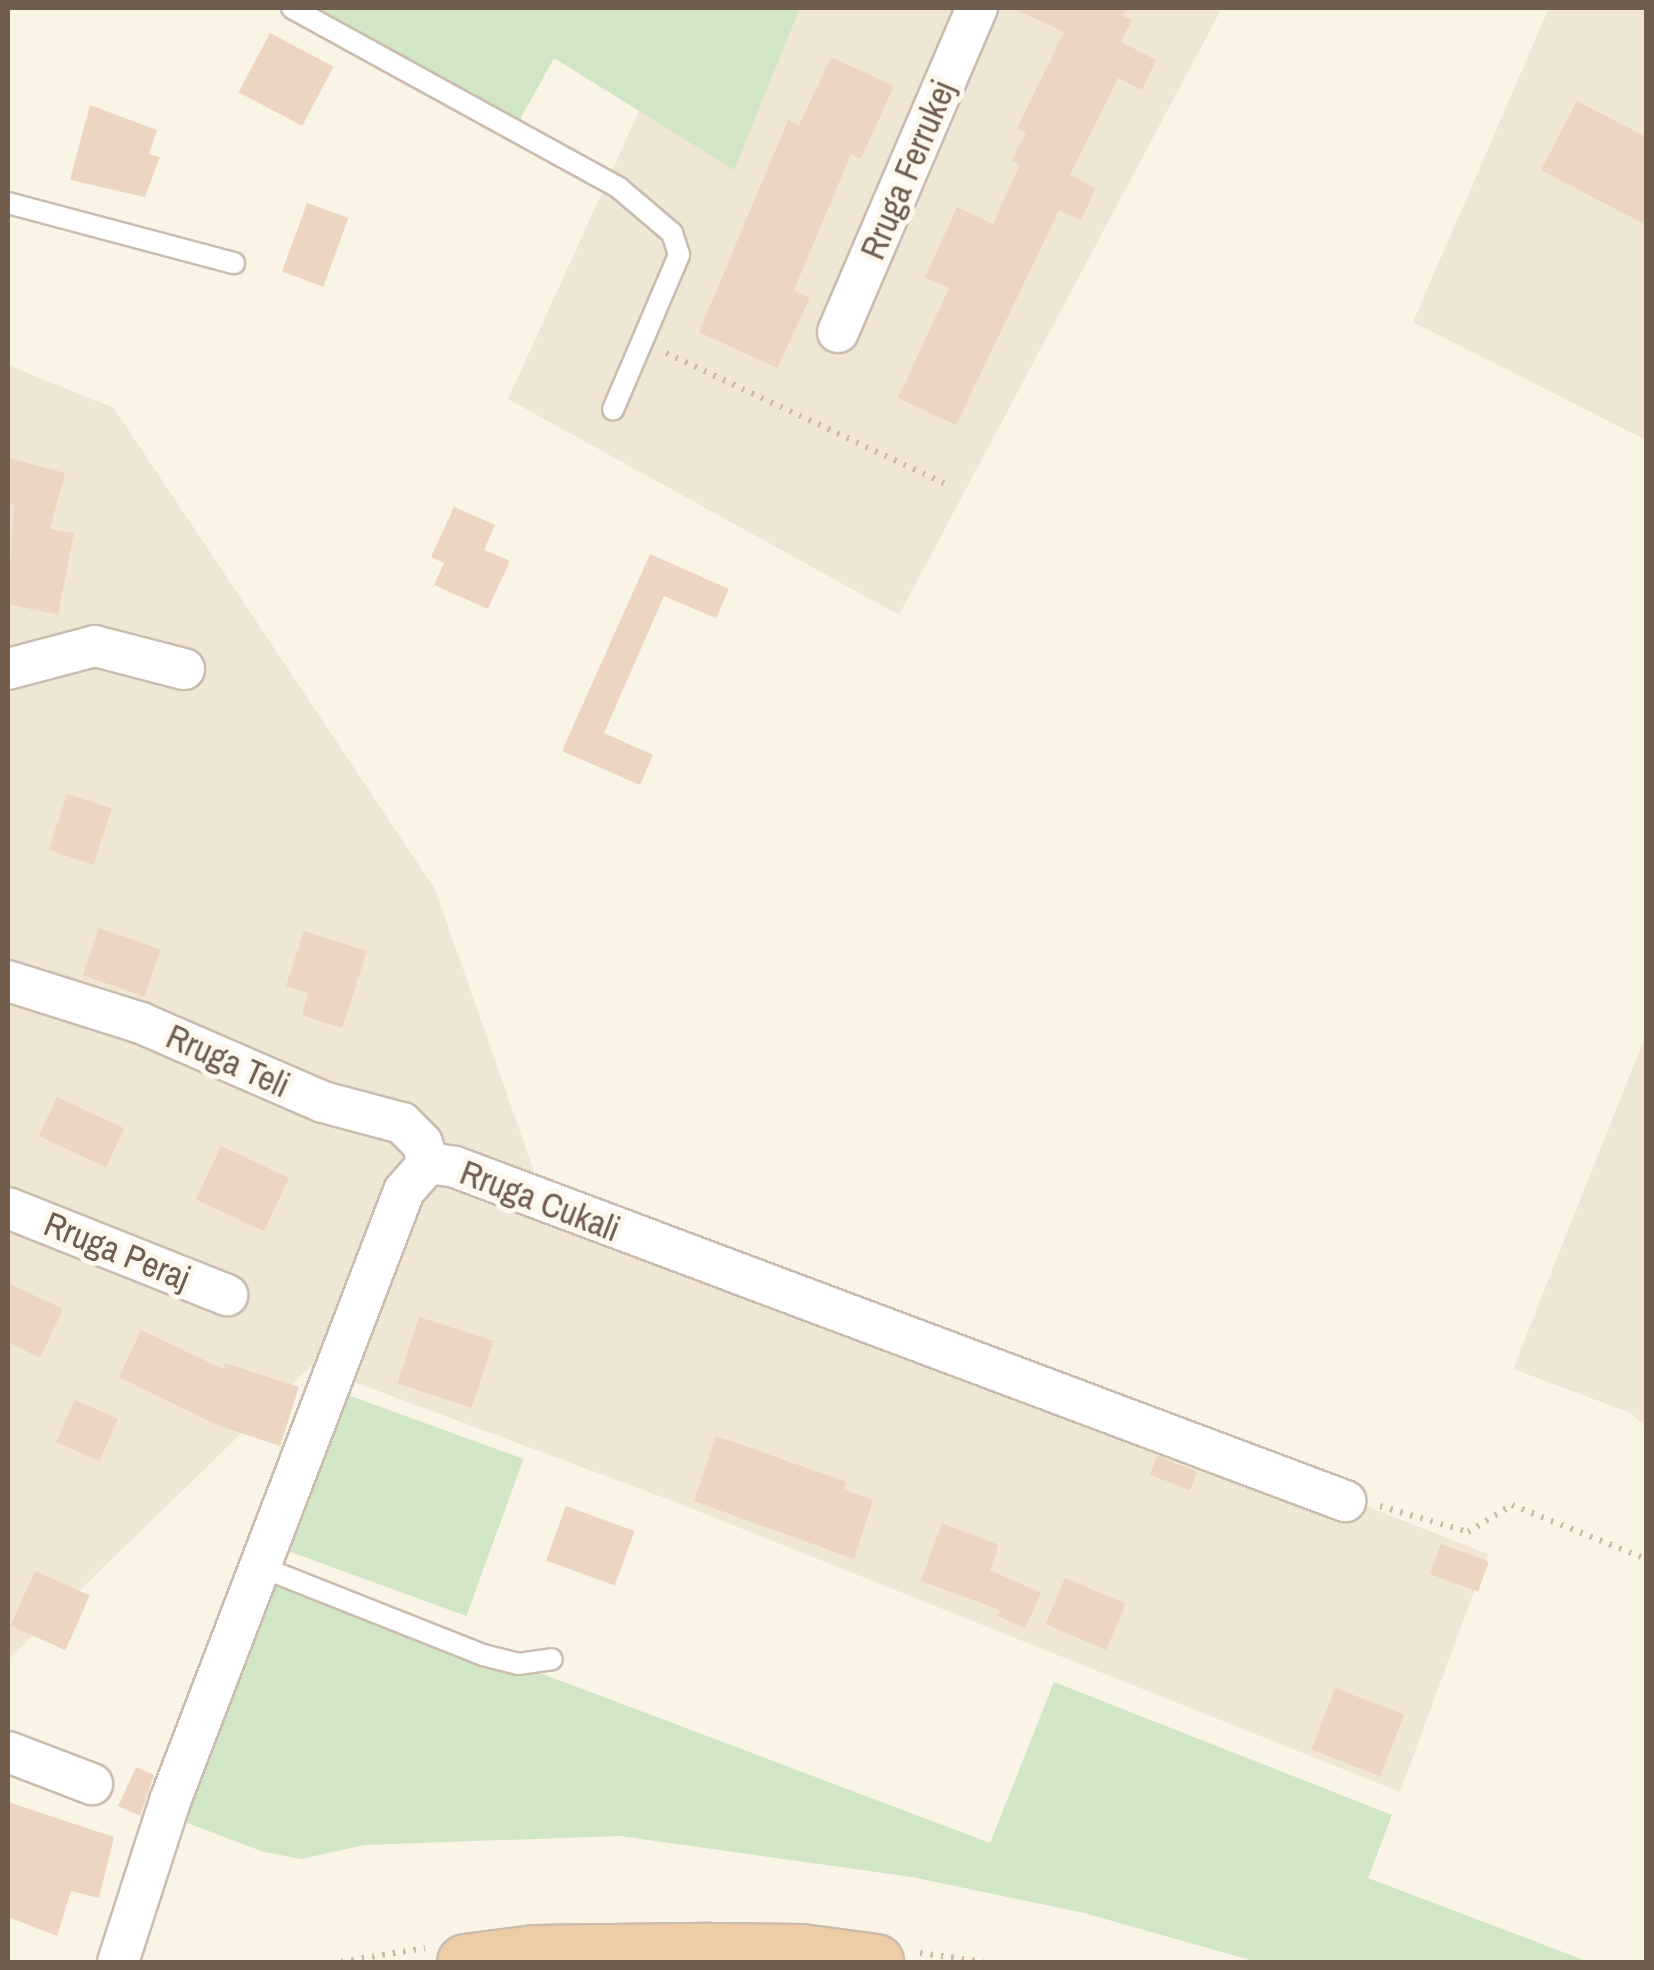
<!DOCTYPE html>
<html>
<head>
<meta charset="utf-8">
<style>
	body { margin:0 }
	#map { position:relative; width:1654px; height:1970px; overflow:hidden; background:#faf4e7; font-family:"Archivo Narrow",sans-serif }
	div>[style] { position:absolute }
	.residential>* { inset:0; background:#f0e6d6 }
	.green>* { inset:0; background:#d1e5c7; transform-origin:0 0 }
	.building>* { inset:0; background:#ecd5c2; transform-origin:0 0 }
	.path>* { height:6px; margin-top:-3px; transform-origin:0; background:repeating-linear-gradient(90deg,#d0b9a5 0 2.5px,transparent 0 10.5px) }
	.roads { filter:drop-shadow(2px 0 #cabcae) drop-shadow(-2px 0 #cabcae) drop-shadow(0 2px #cabcae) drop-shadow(0 -2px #cabcae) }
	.service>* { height:20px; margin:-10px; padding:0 10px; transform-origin:10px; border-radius:10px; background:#fff }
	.minor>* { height:40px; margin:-20px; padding:0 20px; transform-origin:20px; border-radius:20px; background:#fff }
	.trunk>* { height:55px; margin:-27.5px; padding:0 27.5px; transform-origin:27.5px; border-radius:27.5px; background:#eecca6 }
	span { translate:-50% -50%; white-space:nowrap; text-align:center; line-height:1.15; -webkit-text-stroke:10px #fdf8ed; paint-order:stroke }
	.street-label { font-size:35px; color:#705d4e }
	.frame { position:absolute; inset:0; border:10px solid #705d4e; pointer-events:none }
</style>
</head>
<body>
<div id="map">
	<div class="residential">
		<div style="clip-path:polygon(686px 8px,1222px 8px,899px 615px,508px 399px)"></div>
		<div style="clip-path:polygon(1549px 8px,1646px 8px,1646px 440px,1413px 322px)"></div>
		<div style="clip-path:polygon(8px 365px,114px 408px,435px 889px,537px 1180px,1488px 1554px,1400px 1792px,670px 1500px,311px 1366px,8px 1660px)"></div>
		<div style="clip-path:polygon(1646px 1034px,1646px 1426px,1628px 1412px,1513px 1369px)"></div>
	</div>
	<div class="green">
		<div style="clip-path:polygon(312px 8px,800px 8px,734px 170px,554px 58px,518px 123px)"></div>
		<div style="left:345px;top:1394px;width:190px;height:167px;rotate:20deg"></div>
		<div style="clip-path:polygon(278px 1574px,990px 1843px,1054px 1682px,1392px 1815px,1368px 1878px,1589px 1962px,1257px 1962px,1084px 1913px,912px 1877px,620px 1836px,364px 1845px,302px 1859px,264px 1852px,182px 1821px)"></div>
	</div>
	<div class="building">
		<div style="clip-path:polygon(1013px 8px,1127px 8px,1123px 16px,1132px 20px,1121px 42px,1156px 60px,1142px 90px,1118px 78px,1070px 175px,1096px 188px,1081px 220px,1059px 210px,956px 425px,898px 398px,949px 288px,925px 278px,957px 207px,993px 224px,1020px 165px,1012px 160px,1026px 133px,1017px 128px,1064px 32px)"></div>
		<div style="left:270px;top:33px;width:72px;height:67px;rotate:28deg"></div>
		<div style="clip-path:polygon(831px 57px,894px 86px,861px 159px,851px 154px,794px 290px,810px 298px,777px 368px,699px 332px,788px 120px,799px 125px)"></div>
		<div style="clip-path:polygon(1577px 101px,1646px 137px,1646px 225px,1541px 170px)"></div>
		<div style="clip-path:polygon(90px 105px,157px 130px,149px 154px,160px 157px,145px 197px,70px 180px)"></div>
		<div style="left:307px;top:203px;width:44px;height:73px;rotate:20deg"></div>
		<div style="clip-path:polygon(8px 458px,65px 473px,50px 529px,74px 533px,58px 615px,8px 604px,14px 504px,8px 502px)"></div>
		<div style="clip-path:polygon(454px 507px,495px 525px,484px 550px,510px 561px,488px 609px,434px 585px,444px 563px,431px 557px)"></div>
		<div style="clip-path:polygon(650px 554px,729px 589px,716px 618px,664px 596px,604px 733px,653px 755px,640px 785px,562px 751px)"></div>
		<div style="left:67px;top:794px;width:47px;height:59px;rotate:18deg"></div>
		<div style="left:99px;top:928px;width:65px;height:50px;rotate:19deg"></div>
		<div style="clip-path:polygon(304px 931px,367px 951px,342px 1028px,302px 1015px,308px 993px,286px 986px)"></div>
		<div style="left:57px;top:1097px;width:74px;height:43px;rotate:25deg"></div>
		<div style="left:221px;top:1146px;width:75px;height:59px;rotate:25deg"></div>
		<div style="clip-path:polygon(8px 1283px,63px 1309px,40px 1358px,8px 1342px)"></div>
		<div style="left:419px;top:1317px;width:78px;height:70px;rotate:18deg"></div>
		<div style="clip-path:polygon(141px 1330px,223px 1369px,225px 1363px,299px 1387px,280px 1446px,217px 1425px,119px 1377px)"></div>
		<div style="left:75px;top:1400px;width:47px;height:46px;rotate:24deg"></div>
		<div style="clip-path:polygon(716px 1436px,847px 1482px,844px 1490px,873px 1500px,854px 1559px,694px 1501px)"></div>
		<div style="left:1157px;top:1456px;width:43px;height:20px;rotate:21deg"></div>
		<div style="left:566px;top:1506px;width:73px;height:58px;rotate:20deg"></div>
		<div style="clip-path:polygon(942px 1523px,999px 1545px,990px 1570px,1041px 1593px,1025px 1628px,998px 1616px,1000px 1610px,921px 1581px)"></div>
		<div style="left:1441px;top:1544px;width:51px;height:32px;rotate:20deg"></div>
		<div style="left:35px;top:1571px;width:60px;height:60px;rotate:24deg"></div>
		<div style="left:1065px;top:1578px;width:66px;height:50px;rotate:23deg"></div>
		<div style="left:1335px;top:1688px;width:74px;height:66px;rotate:21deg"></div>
		<div style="clip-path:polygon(136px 1767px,154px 1775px,140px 1816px,118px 1806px)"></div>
		<div style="clip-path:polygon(8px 1802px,114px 1837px,99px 1898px,71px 1891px,57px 1936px,8px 1917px)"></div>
	</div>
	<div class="path">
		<div style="left:666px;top:353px;width:314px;rotate:25.1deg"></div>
		<div style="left:1380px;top:1506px;width:92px;rotate:16.5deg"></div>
		<div style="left:1468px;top:1532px;width:52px;rotate:-31.5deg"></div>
		<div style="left:1512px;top:1505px;width:144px;rotate:21.9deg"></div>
		<div style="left:920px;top:1953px;width:64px;rotate:8.1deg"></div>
		<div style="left:341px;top:1962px;width:85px;rotate:-9.5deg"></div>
	</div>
	<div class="roads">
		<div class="service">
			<div style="left:292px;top:8px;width:373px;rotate:28.8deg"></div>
			<div style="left:619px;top:188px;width:70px;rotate:40.3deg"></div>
			<div style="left:672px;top:233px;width:23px;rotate:72deg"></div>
			<div style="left:679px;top:255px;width:168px;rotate:113.1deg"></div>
			<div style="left:8px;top:203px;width:234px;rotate:14.9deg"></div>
			<div style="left:261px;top:1567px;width:239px;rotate:21.6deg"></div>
			<div style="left:483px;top:1655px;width:36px;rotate:14deg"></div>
			<div style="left:518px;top:1664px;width:34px;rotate:-8deg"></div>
		</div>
		<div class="minor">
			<div style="left:838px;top:332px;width:353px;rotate:-66.8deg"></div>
			<div style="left:8px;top:669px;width:90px;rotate:-14.8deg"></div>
			<div style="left:95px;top:646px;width:92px;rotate:14.5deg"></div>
			<div style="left:8px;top:981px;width:139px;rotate:17.5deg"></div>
			<div style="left:141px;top:1023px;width:198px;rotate:23.5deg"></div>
			<div style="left:323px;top:1102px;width:82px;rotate:14.9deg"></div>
			<div style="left:402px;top:1123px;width:28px;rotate:45deg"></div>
			<div style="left:422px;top:1143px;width:21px;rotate:73deg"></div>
			<div style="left:8px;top:1208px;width:236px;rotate:21.7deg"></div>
			<div style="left:8px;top:1752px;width:90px;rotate:20.9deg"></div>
			<div style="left:118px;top:1962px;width:169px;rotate:-72.1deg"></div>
			<div style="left:170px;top:1801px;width:653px;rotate:-69.01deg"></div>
			<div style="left:404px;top:1191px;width:37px;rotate:-49deg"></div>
			<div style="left:428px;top:1163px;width:27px;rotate:8deg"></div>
			<div style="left:455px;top:1167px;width:951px;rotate:20.57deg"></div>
		</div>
		<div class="trunk">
			<div style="left:465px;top:1962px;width:70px;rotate:-7.4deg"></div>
			<div style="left:534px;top:1953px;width:175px;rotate:-0.7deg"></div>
			<div style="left:709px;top:1951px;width:92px;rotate:0.6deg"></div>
			<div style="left:801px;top:1952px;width:75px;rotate:7.7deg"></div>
		</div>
	</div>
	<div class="street-label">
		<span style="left:908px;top:170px;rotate:-67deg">Rruga Ferrukej</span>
		<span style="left:228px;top:1061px;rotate:24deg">Rruga Teli</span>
		<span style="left:540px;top:1201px;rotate:21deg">Rruga Cukali</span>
		<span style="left:117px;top:1251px;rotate:22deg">Rruga Peraj</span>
	</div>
	<div class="frame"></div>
</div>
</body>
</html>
